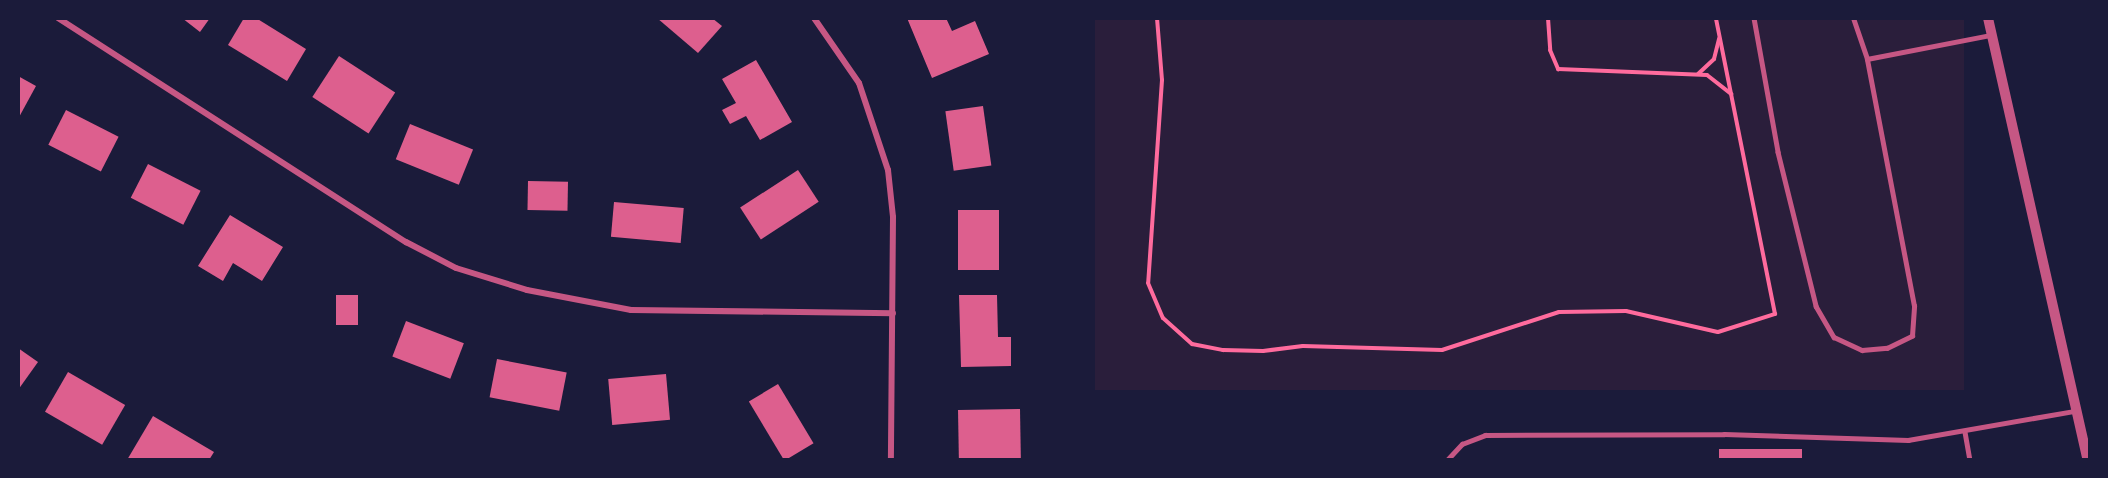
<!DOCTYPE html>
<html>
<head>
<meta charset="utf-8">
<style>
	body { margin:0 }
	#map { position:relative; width:2108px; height:478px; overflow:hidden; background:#1b1b3a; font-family:Manrope,sans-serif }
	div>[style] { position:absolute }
	.green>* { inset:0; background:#2a1e3b; transform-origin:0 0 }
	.building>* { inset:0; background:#dd5f8e; transform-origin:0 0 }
	.path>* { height:4px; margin:-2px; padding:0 2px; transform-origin:2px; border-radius:2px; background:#ff6b9d }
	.service>* { height:4.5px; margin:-2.25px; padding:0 2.25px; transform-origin:2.25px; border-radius:2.25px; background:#c65784 }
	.minor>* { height:6px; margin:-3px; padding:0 3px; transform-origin:3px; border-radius:3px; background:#c65784 }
	.tertiary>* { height:10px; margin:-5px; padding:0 5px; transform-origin:5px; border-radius:5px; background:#c65784 }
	span { translate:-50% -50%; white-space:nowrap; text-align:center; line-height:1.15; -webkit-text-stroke:6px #1b1b3a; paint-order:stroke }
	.frame { position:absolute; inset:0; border:20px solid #1b1b3a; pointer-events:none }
</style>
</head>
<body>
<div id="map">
	<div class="green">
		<div style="left:1095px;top:18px;width:869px;height:372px"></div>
	</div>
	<div class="building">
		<div style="clip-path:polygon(182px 18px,210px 18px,200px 32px)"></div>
		<div style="clip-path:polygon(244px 18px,256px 18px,306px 49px,287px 81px,228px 45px)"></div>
		<div style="clip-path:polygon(657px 18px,712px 18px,722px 26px,698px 53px)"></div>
		<div style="clip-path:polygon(907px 18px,946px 18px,952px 31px,975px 21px,989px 54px,932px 78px)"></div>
		<div style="left:339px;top:56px;width:67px;height:49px;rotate:33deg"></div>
		<div style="clip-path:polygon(756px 60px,792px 122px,760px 140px,746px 116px,730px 124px,722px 110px,736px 103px,722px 79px)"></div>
		<div style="clip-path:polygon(18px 76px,36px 86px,18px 119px)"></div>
		<div style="left:983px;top:106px;width:60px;height:38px;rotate:82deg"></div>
		<div style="left:66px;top:110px;width:59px;height:39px;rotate:27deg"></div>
		<div style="left:410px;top:124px;width:68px;height:38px;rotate:22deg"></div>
		<div style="left:148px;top:164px;width:59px;height:38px;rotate:27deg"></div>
		<div style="left:798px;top:170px;width:38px;height:69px;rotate:57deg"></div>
		<div style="left:528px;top:181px;width:40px;height:29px;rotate:1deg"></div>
		<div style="left:614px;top:202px;width:70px;height:35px;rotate:5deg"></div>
		<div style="left:958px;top:210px;width:41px;height:60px"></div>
		<div style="clip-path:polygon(230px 215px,283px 247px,262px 281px,233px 263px,223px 281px,198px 266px)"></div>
		<div style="left:336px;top:295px;width:22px;height:30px"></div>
		<div style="clip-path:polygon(959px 295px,997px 295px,998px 337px,1011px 337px,1011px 366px,961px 367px)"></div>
		<div style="left:406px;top:321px;width:62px;height:38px;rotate:21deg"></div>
		<div style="clip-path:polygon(18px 348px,38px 362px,18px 390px)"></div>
		<div style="left:497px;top:359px;width:71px;height:39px;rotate:11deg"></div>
		<div style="left:68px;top:372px;width:66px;height:46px;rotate:30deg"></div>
		<div style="left:666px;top:374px;width:46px;height:58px;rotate:85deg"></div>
		<div style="left:778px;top:384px;width:69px;height:34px;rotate:59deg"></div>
		<div style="left:1020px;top:409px;width:51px;height:62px;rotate:89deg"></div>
		<div style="clip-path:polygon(153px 416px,214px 452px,209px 460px,127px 460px)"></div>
		<div style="left:1719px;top:449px;width:83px;height:11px"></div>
	</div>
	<div class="path">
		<div style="left:1157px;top:18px;width:62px;rotate:85.4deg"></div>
		<div style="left:1162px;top:80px;width:203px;rotate:93.9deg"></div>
		<div style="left:1148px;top:283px;width:38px;rotate:67deg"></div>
		<div style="left:1163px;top:318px;width:39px;rotate:42deg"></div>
		<div style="left:1192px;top:344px;width:32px;rotate:11deg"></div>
		<div style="left:1223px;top:350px;width:40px;rotate:1.4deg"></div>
		<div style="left:1263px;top:351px;width:40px;rotate:-7.1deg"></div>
		<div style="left:1303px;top:346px;width:139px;rotate:1.6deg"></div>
		<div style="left:1442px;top:350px;width:123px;rotate:-18deg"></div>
		<div style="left:1559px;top:312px;width:67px;rotate:-0.9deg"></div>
		<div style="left:1626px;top:311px;width:94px;rotate:12.9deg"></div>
		<div style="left:1718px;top:332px;width:60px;rotate:-17.5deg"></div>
		<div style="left:1775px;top:314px;width:302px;rotate:-101.3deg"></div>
		<div style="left:1548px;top:18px;width:32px;rotate:86deg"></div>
		<div style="left:1550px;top:50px;width:21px;rotate:67deg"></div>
		<div style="left:1558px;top:69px;width:149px;rotate:2.3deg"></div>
		<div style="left:1707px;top:75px;width:31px;rotate:38deg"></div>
		<div style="left:1698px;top:74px;width:22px;rotate:-43deg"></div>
		<div style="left:1714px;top:59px;width:21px;rotate:-76deg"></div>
	</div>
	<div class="service">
		<div style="left:1754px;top:18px;width:136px;rotate:79.8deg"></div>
		<div style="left:1778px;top:152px;width:159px;rotate:76.1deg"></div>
		<div style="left:1816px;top:306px;width:36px;rotate:60deg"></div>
		<div style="left:1834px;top:337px;width:31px;rotate:25deg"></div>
		<div style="left:1862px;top:350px;width:25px;rotate:-5deg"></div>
		<div style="left:1887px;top:348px;width:28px;rotate:-26deg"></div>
		<div style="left:1912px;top:336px;width:30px;rotate:-86deg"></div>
		<div style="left:1914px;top:306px;width:251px;rotate:-100.8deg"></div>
		<div style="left:1867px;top:59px;width:43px;rotate:-108.9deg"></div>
		<div style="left:1867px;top:59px;width:126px;rotate:-11deg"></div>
		<div style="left:1965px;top:432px;width:28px;rotate:80deg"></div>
		<div style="left:1447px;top:460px;width:22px;rotate:-47deg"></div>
		<div style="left:1462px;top:444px;width:25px;rotate:-21deg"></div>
		<div style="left:1485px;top:435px;width:239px;rotate:-0.2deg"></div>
		<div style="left:1724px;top:434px;width:184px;rotate:1.9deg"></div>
		<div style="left:1908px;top:440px;width:169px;rotate:-9.9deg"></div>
	</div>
	<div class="minor">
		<div style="left:58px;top:18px;width:414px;rotate:32.8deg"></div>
		<div style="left:406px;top:242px;width:56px;rotate:27.5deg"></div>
		<div style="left:456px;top:268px;width:74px;rotate:17.2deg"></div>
		<div style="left:527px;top:290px;width:106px;rotate:10.9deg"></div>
		<div style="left:631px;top:310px;width:262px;rotate:0.7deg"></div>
		<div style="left:814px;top:18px;width:79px;rotate:55.3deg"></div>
		<div style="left:859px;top:83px;width:92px;rotate:71.6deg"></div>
		<div style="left:888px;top:170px;width:47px;rotate:83.9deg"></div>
		<div style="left:893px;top:217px;width:243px;rotate:90.5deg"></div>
	</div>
	<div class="tertiary">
		<div style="left:1988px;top:18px;width:453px;rotate:77.3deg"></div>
	</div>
	<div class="frame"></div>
</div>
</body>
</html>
